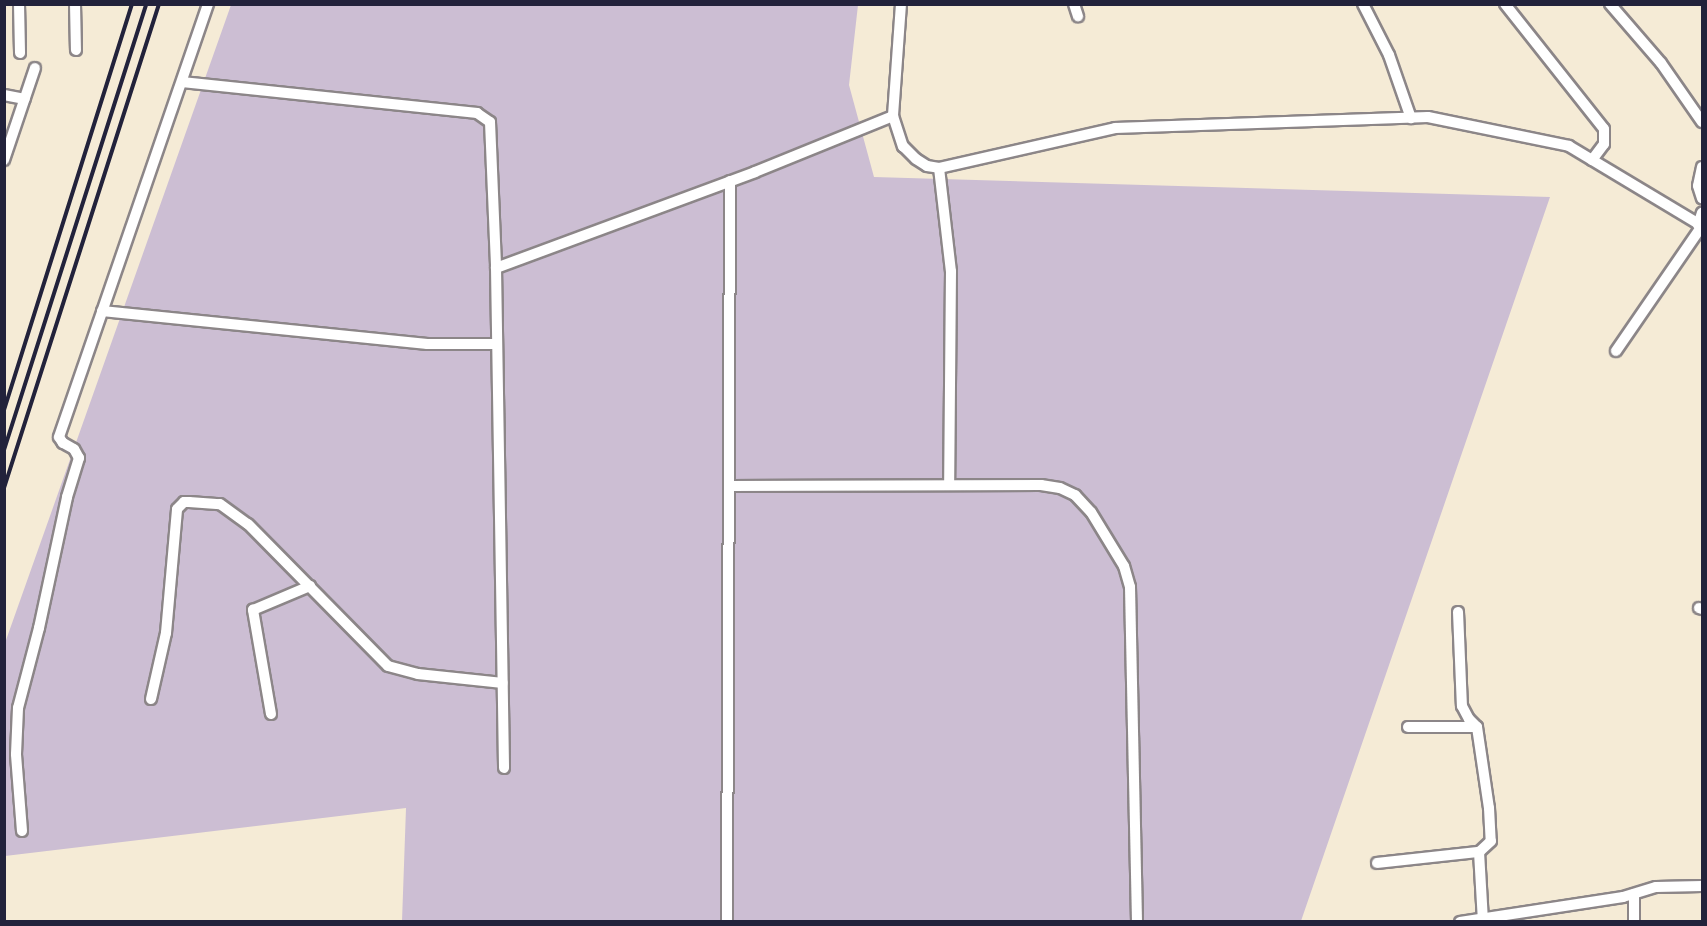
<!DOCTYPE html>
<html>
<head>
<meta charset="utf-8">
<style>
	body { margin:0 }
	#map { position:relative; width:1707px; height:926px; overflow:hidden; background:#f5ebd6; font-family:"Libre Bodoni",serif }
	div>[style] { position:absolute }
	.industrial>* { inset:0; background:#ccbed3 }
	.roads { filter:drop-shadow(2px 0 #8c8688) drop-shadow(-2px 0 #8c8688) drop-shadow(0 2px #8c8688) drop-shadow(0 -2px #8c8688) }
	.minor>* { height:10px; margin:-5px; padding:0 5px; transform-origin:5px; border-radius:5px; background:#fff }
	.rail>* { height:4px; margin:-2px; padding:0 2px; transform-origin:2px; border-radius:2px; background:#22223b }
	span { translate:-50% -50%; white-space:nowrap; text-align:center; line-height:1.15; -webkit-text-stroke:5px #fdfcf7; paint-order:stroke }
	.frame { position:absolute; inset:0; border:6px solid #22223b; pointer-events:none }
</style>
</head>
<body>
<div id="map">
	<div class="industrial">
		<div style="clip-path:polygon(231px 5px,858px 5px,849px 85px,874px 177px,1550px 197px,1301px 921px,402px 921px,406px 808px,5px 856px,5px 643px)"></div>
	</div>
	<div class="roads">
		<div class="minor">
			<div style="left:19px;top:4px;width:49px;rotate:88.8deg"></div>
			<div style="left:75px;top:4px;width:46px;rotate:88.8deg"></div>
			<div style="left:901px;top:4px;width:112px;rotate:94.1deg"></div>
			<div style="left:893px;top:116px;width:32px;rotate:72deg"></div>
			<div style="left:903px;top:146px;width:18px;rotate:45deg"></div>
			<div style="left:916px;top:159px;width:13px;rotate:32deg"></div>
			<div style="left:927px;top:166px;width:12px;rotate:9deg"></div>
			<div style="left:939px;top:168px;width:180px;rotate:-12.8deg"></div>
			<div style="left:1115px;top:128px;width:313px;rotate:-2deg"></div>
			<div style="left:1428px;top:117px;width:144px;rotate:11.6deg"></div>
			<div style="left:1569px;top:146px;width:155px;rotate:31deg"></div>
			<div style="left:1074px;top:4px;width:13px;rotate:72deg"></div>
			<div style="left:1363px;top:4px;width:57px;rotate:63deg"></div>
			<div style="left:1389px;top:55px;width:67px;rotate:70.8deg"></div>
			<div style="left:1505px;top:4px;width:159px;rotate:51.6deg"></div>
			<div style="left:1604px;top:129px;width:15px;rotate:90deg"></div>
			<div style="left:1604px;top:144px;width:20px;rotate:127deg"></div>
			<div style="left:1610px;top:4px;width:78px;rotate:49.2deg"></div>
			<div style="left:1661px;top:63px;width:72px;rotate:55.2deg"></div>
			<div style="left:182px;top:82px;width:297px;rotate:6deg"></div>
			<div style="left:477px;top:113px;width:16px;rotate:35deg"></div>
			<div style="left:490px;top:122px;width:146px;rotate:87.6deg"></div>
			<div style="left:496px;top:268px;width:500px;rotate:89.08deg"></div>
			<div style="left:4px;top:95px;width:21px;rotate:11deg"></div>
			<div style="left:4px;top:160px;width:97px;rotate:-71.4deg"></div>
			<div style="left:1702px;top:167px;width:19px;rotate:102deg"></div>
			<div style="left:1698px;top:186px;width:13px;rotate:72deg"></div>
			<div style="left:939px;top:168px;width:104px;rotate:83.4deg"></div>
			<div style="left:951px;top:271px;width:212px;rotate:90.5deg"></div>
			<div style="left:1698px;top:225px;width:13px;rotate:-72deg"></div>
			<div style="left:496px;top:268px;width:276px;rotate:-20.3deg"></div>
			<div style="left:755px;top:172px;width:149px;rotate:-22.1deg"></div>
			<div style="left:102px;top:311px;width:327px;rotate:5.8deg"></div>
			<div style="left:427px;top:344px;width:70px"></div>
			<div style="left:1616px;top:351px;width:152px;rotate:-55.5deg"></div>
			<div style="left:730px;top:486px;width:311px;rotate:-0.2deg"></div>
			<div style="left:1041px;top:485px;width:19px;rotate:9deg"></div>
			<div style="left:1060px;top:488px;width:17px;rotate:25deg"></div>
			<div style="left:1075px;top:495px;width:23px;rotate:47deg"></div>
			<div style="left:1091px;top:512px;width:63px;rotate:58.6deg"></div>
			<div style="left:1124px;top:566px;width:22px;rotate:74deg"></div>
			<div style="left:1130px;top:587px;width:335px;rotate:88.8deg"></div>
			<div style="left:1699px;top:608px;width:3px;rotate:18deg"></div>
			<div style="left:1458px;top:612px;width:94px;rotate:87.6deg"></div>
			<div style="left:1462px;top:706px;width:15px;rotate:62deg"></div>
			<div style="left:1469px;top:719px;width:11px;rotate:45deg"></div>
			<div style="left:1477px;top:727px;width:82px;rotate:81.6deg"></div>
			<div style="left:1489px;top:808px;width:33px;rotate:87deg"></div>
			<div style="left:1491px;top:841px;width:16px;rotate:137deg"></div>
			<div style="left:1479px;top:852px;width:70px;rotate:86.7deg"></div>
			<div style="left:151px;top:699px;width:68px;rotate:-77.2deg"></div>
			<div style="left:166px;top:633px;width:124px;rotate:-84.9deg"></div>
			<div style="left:177px;top:509px;width:10px;rotate:-45deg"></div>
			<div style="left:184px;top:502px;width:5px"></div>
			<div style="left:189px;top:502px;width:31px;rotate:4deg"></div>
			<div style="left:220px;top:504px;width:34px;rotate:36deg"></div>
			<div style="left:248px;top:524px;width:199px;rotate:45.4deg"></div>
			<div style="left:388px;top:666px;width:31px;rotate:15deg"></div>
			<div style="left:418px;top:674px;width:85px;rotate:6deg"></div>
			<div style="left:271px;top:714px;width:106px;rotate:-99.8deg"></div>
			<div style="left:253px;top:610px;width:62px;rotate:-22.8deg"></div>
			<div style="left:1408px;top:727px;width:69px"></div>
			<div style="left:22px;top:831px;width:77px;rotate:-94.5deg"></div>
			<div style="left:16px;top:754px;width:46px;rotate:-87.5deg"></div>
			<div style="left:18px;top:708px;width:83px;rotate:-75.3deg"></div>
			<div style="left:39px;top:628px;width:134px;rotate:-77.9deg"></div>
			<div style="left:67px;top:497px;width:41px;rotate:-72.9deg"></div>
			<div style="left:79px;top:458px;width:10px;rotate:-119deg"></div>
			<div style="left:74px;top:449px;width:13px;rotate:-151deg"></div>
			<div style="left:63px;top:443px;width:7px;rotate:-124deg"></div>
			<div style="left:59px;top:437px;width:458px;rotate:-71deg"></div>
			<div style="left:1377px;top:863px;width:103px;rotate:-6.2deg"></div>
			<div style="left:727px;top:922px;width:741px;rotate:-89.77deg"></div>
			<div style="left:1460px;top:922px;width:165px;rotate:-8.7deg"></div>
			<div style="left:1623px;top:897px;width:34px;rotate:-17deg"></div>
			<div style="left:1656px;top:887px;width:46px;rotate:-1.2deg"></div>
			<div style="left:1634px;top:922px;width:28px;rotate:-90deg"></div>
		</div>
	</div>
	<div class="rail">
		<div style="left:4px;top:410px;width:426px;rotate:-72.5deg"></div>
		<div style="left:4px;top:450px;width:468px;rotate:-72.3deg"></div>
		<div style="left:4px;top:488px;width:508px;rotate:-72.24deg"></div>
	</div>
	<div class="frame"></div>
</div>
</body>
</html>
